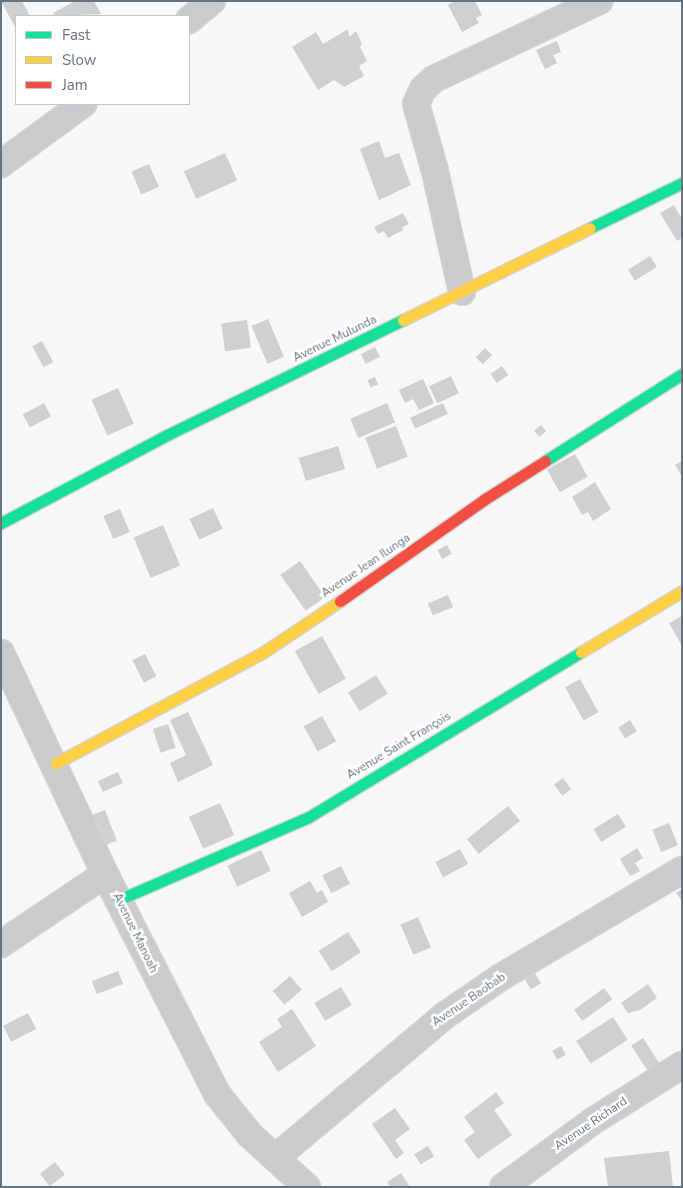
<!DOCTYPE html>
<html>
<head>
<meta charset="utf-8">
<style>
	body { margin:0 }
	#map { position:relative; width:683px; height:1188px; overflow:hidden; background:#f7f7f7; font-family:"Nunito Sans",sans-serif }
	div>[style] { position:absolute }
	.building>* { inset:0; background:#ced0d1; transform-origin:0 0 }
	.roads { filter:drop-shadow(1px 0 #d3d4d5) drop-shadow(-1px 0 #d3d4d5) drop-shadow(0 1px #d3d4d5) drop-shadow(0 -1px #d3d4d5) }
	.street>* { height:26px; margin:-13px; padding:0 13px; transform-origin:13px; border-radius:13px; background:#cacbcc }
	.fast>* { height:11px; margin:-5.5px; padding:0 5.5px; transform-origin:5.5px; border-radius:5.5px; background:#16e098 }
	.slow>* { height:11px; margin:-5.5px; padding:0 5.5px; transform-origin:5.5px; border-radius:5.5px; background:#ffcf43 }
	.jam>* { height:11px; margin:-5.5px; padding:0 5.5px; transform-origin:5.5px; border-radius:5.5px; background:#f24e42 }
	span { translate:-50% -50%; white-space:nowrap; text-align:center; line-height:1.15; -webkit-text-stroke:5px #fff; paint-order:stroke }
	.street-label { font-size:12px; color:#65757f }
	.frame { position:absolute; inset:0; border:2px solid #65757f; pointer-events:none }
	.legend { position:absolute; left:15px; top:15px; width:175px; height:90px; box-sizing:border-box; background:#fff; border:1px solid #c1c8cc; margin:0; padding:6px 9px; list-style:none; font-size:15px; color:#65757f }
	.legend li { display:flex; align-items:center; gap:10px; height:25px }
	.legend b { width:25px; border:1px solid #c1c8cc }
</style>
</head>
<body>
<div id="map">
	<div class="building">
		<div style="clip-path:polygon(1px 1px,22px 1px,30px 16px,16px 16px,15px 27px)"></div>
		<div style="clip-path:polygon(75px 1px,94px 1px,101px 14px,55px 16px,53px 13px)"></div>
		<div style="clip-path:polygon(455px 1px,475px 1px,482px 15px,476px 18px,479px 23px,462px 32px,448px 5px)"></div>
		<div style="clip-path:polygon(348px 29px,349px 37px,356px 31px,362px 44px,360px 47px,367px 61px,359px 66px,364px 76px,344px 87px,334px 80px,318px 90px,292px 47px,316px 32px,323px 44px)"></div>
		<div style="clip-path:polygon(557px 41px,561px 52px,553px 55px,557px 63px,545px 69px,536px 50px)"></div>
		<div style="clip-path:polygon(379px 141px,385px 158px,399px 153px,411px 185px,379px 200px,360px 149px)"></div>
		<div style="left:225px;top:153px;width:30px;height:45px;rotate:66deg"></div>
		<div style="left:149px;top:164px;width:25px;height:19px;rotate:67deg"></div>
		<div style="clip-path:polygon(674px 205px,682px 219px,682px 238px,677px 241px,660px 213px)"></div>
		<div style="clip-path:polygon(403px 213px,409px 224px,402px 227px,403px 230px,388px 238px,384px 231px,378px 234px,374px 227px)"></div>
		<div style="left:650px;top:256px;width:13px;height:26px;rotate:58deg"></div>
		<div style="left:268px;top:319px;width:41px;height:18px;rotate:67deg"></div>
		<div style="left:247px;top:320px;width:28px;height:26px;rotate:82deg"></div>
		<div style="left:42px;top:341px;width:24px;height:11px;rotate:62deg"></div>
		<div style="left:375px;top:347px;width:11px;height:16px;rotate:63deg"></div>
		<div style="left:485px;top:348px;width:10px;height:13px;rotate:45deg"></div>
		<div style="left:502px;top:366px;width:11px;height:14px;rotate:56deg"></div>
		<div style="left:451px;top:376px;width:19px;height:24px;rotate:65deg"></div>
		<div style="left:375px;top:377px;width:8px;height:8px;rotate:67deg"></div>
		<div style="clip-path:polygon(423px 379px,434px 403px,419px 410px,413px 399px,405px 403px,399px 390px)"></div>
		<div style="left:118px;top:388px;width:39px;height:29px;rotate:66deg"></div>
		<div style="left:44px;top:403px;width:15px;height:24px;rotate:62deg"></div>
		<div style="left:387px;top:403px;width:21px;height:40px;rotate:67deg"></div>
		<div style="left:443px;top:403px;width:12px;height:36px;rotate:66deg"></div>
		<div style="left:541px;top:425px;width:8px;height:9px;rotate:50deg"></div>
		<div style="left:396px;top:426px;width:33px;height:33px;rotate:69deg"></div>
		<div style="left:338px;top:446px;width:24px;height:41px;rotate:73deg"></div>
		<div style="left:575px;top:454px;width:26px;height:32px;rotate:61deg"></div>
		<div style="clip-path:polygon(682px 461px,682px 476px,675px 465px)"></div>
		<div style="clip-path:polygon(595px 482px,611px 509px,593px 521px,588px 512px,582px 515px,572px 497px)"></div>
		<div style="left:213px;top:508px;width:23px;height:26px;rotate:65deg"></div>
		<div style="left:120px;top:509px;width:25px;height:18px;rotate:67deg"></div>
		<div style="left:163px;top:525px;width:44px;height:32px;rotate:67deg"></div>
		<div style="left:447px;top:545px;width:10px;height:11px;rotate:61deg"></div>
		<div style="left:300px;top:561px;width:44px;height:24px;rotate:55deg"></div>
		<div style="left:448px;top:595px;width:13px;height:22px;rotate:67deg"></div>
		<div style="clip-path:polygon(682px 616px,682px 646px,669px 623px)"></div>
		<div style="left:322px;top:636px;width:49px;height:31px;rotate:61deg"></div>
		<div style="left:145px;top:654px;width:25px;height:14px;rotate:63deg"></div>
		<div style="left:376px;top:675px;width:22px;height:33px;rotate:58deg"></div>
		<div style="left:580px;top:679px;width:38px;height:17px;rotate:61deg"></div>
		<div style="clip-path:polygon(188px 712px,213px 765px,178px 782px,170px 763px,186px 755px,170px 720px)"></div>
		<div style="left:322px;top:716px;width:29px;height:21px;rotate:61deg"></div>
		<div style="left:630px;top:720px;width:13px;height:14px;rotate:58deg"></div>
		<div style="left:168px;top:724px;width:25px;height:16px;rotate:72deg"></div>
		<div style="left:118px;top:772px;width:12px;height:22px;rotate:66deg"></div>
		<div style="left:563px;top:778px;width:14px;height:11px;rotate:54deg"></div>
		<div style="left:220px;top:803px;width:35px;height:34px;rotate:66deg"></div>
		<div style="left:508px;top:806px;width:19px;height:53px;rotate:51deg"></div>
		<div style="left:105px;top:810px;width:33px;height:14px;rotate:69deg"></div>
		<div style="left:618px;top:814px;width:15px;height:29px;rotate:58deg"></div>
		<div style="left:669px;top:823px;width:24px;height:18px;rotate:68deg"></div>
		<div style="clip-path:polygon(637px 848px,643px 858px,635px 863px,640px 871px,630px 876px,620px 859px)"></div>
		<div style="left:460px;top:849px;width:17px;height:28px;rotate:62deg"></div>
		<div style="left:261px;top:850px;width:23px;height:37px;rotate:65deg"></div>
		<div style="left:341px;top:866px;width:20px;height:21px;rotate:63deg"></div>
		<div style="clip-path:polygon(310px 881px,317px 893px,322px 890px,328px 902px,302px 917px,289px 893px)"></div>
		<div style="clip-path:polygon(682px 889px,682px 901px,676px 893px)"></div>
		<div style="left:418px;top:917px;width:33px;height:19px;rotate:67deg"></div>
		<div style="left:348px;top:932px;width:24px;height:35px;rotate:57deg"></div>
		<div style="left:118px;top:971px;width:14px;height:28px;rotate:69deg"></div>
		<div style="left:535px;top:973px;width:12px;height:12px;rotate:59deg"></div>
		<div style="left:290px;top:976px;width:18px;height:23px;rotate:49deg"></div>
		<div style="clip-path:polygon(648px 984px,657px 998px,640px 1010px,628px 1013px,621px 1003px)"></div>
		<div style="left:341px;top:987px;width:21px;height:31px;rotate:59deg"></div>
		<div style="left:604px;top:988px;width:14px;height:37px;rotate:54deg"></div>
		<div style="clip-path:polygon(292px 1009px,316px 1046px,278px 1072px,259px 1042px,282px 1027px,277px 1019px)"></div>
		<div style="left:28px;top:1013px;width:18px;height:28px;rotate:63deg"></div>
		<div style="left:613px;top:1017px;width:27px;height:44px;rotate:57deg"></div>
		<div style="left:643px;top:1038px;width:30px;height:14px;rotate:57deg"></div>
		<div style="left:561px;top:1046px;width:10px;height:10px;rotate:61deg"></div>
		<div style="clip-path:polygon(496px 1092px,504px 1103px,494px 1110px,512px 1135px,478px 1159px,464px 1140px,475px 1132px,464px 1117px)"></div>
		<div style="clip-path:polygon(395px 1108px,410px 1129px,395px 1140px,404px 1153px,396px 1159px,372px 1124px)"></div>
		<div style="left:428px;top:1146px;width:12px;height:16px;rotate:59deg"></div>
		<div style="clip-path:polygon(669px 1151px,673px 1187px,608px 1187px,604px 1158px)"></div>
		<div style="left:55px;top:1162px;width:16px;height:19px;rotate:52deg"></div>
		<div style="clip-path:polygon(401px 1173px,410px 1187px,390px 1187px,387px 1182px)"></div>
	</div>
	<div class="roads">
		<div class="street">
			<div style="left:189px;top:20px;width:30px;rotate:-40deg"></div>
			<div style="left:1px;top:164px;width:102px;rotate:-36.2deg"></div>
			<div style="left:462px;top:292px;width:124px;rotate:-102.6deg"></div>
			<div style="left:435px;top:171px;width:70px;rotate:-105.8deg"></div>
			<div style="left:416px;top:104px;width:17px;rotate:-65deg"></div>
			<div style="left:423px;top:89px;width:15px;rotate:-42deg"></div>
			<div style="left:434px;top:79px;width:183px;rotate:-25.3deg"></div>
			<div style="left:1px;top:653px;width:244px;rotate:64.8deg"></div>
			<div style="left:105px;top:874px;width:247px;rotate:63deg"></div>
			<div style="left:217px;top:1094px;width:53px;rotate:51.2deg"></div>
			<div style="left:250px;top:1135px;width:77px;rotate:42.4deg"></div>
			<div style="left:1px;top:944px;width:125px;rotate:-33.9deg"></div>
			<div style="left:275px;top:1158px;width:221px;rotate:-40deg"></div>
			<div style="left:444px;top:1016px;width:69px;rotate:-34.4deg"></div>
			<div style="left:501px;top:977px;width:210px;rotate:-30.6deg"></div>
			<div style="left:503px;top:1187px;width:112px;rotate:-36.3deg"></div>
			<div style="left:593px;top:1121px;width:105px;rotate:-32.2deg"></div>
		</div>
		<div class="fast">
			<div style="left:590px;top:228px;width:102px;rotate:-26.1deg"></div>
			<div style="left:545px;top:461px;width:162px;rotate:-32.4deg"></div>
			<div style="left:1px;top:523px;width:188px;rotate:-27.9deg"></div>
			<div style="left:167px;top:435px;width:263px;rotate:-26deg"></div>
			<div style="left:118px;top:900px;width:206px;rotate:-23.5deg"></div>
			<div style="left:307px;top:818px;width:320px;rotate:-31.2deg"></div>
		</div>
		<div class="slow">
			<div style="left:403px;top:320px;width:208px;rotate:-26.2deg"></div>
			<div style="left:581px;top:652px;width:118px;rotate:-31.1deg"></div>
			<div style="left:56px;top:763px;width:234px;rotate:-28.1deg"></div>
			<div style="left:262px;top:653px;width:94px;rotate:-33.7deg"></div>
		</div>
		<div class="jam">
			<div style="left:340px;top:601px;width:177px;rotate:-35.1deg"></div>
			<div style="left:485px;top:499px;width:71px;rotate:-32.3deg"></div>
		</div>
	</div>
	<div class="street-label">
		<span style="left:335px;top:339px;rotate:-26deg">Avenue Mulunda</span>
		<span style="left:366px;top:566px;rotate:-34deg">Avenue Jean Ilunga</span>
		<span style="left:399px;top:746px;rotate:-31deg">Avenue Saint François</span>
		<span style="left:135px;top:933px;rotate:64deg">Avenue Manoah</span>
		<span style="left:469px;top:1000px;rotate:-34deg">Avenue Baobab</span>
		<span style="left:591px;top:1124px;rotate:-34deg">Avenue Richard</span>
	</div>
	<div class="frame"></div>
	<ul class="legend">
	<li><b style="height:6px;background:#16e098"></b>Fast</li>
	<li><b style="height:6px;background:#ffcf43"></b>Slow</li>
	<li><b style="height:6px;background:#f24e42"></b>Jam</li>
	</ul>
</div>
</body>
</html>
